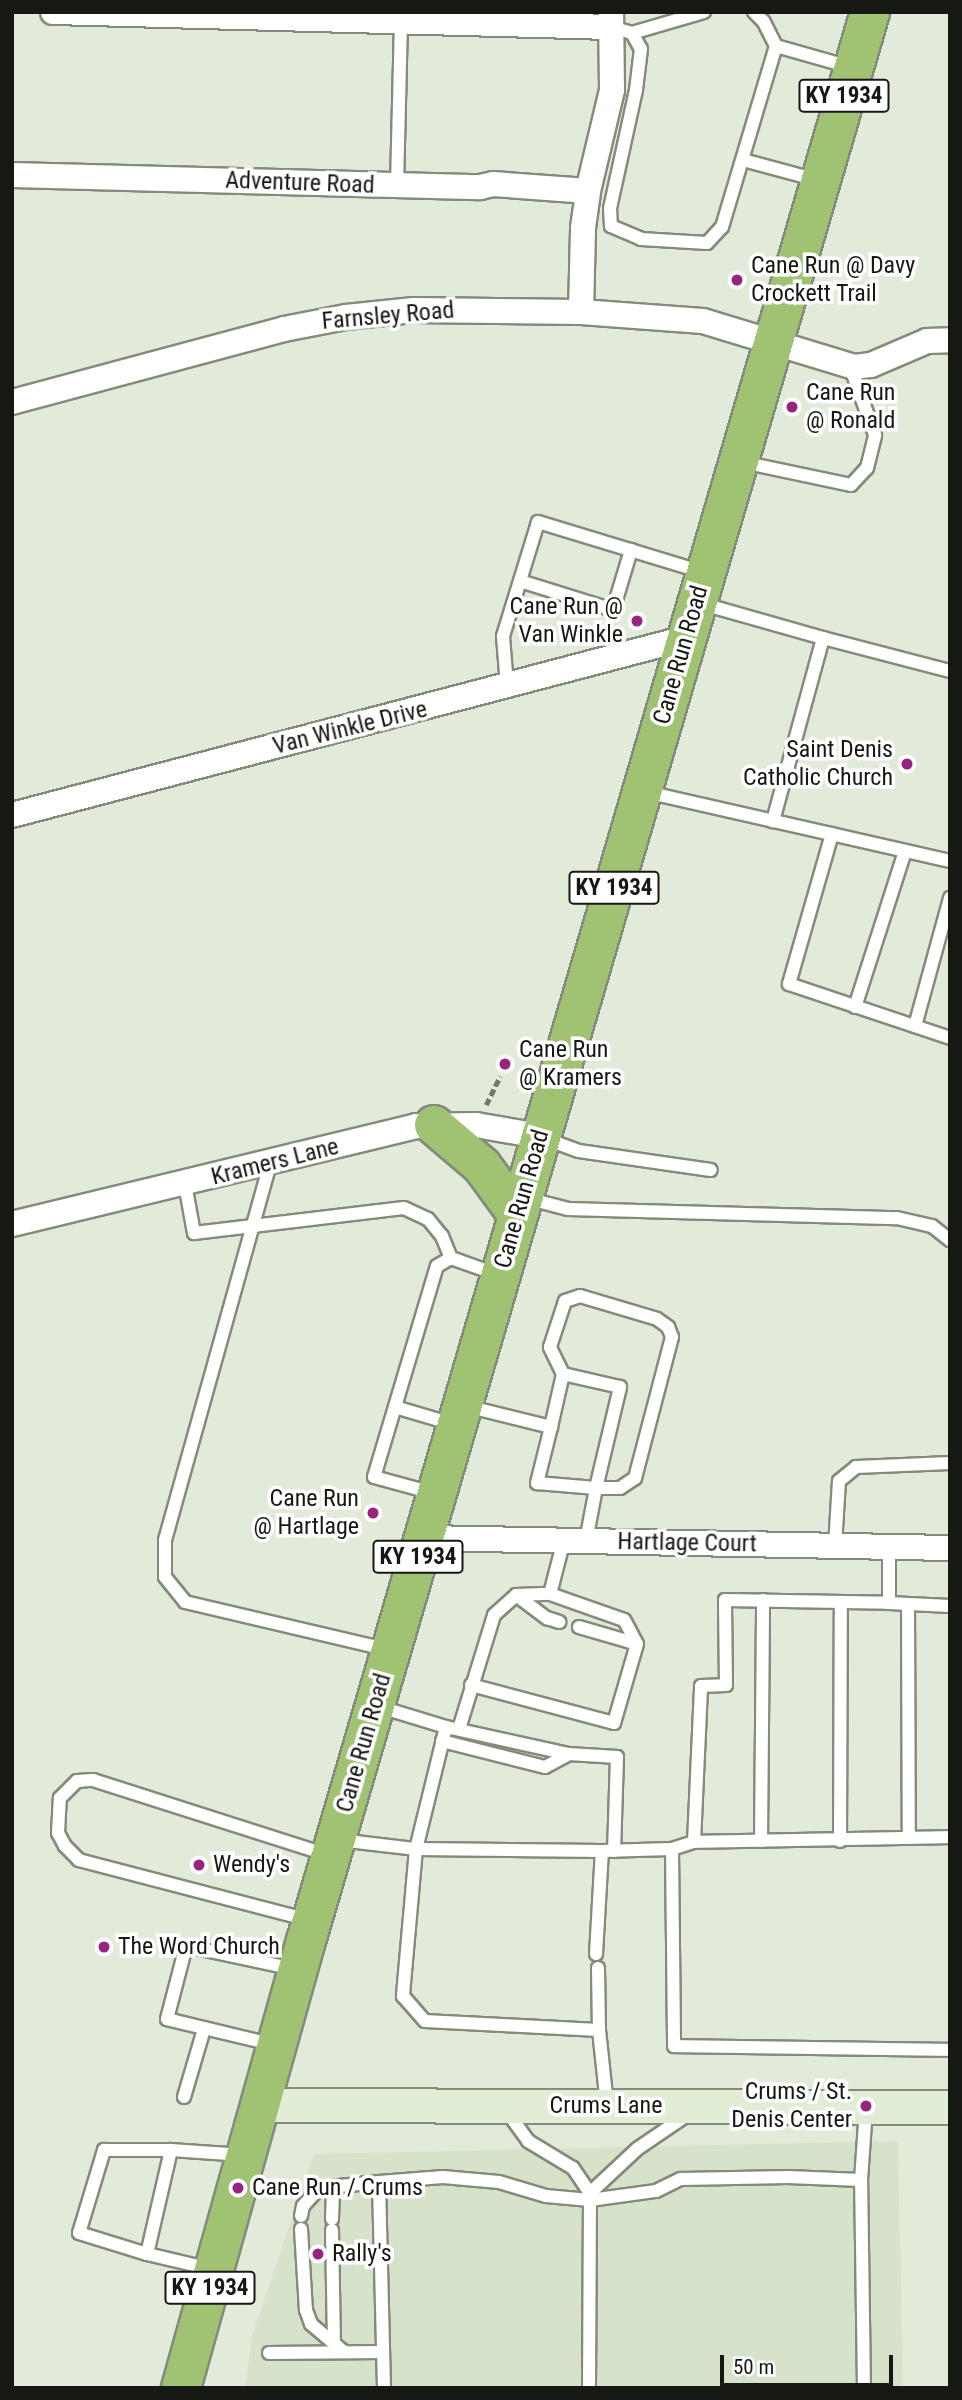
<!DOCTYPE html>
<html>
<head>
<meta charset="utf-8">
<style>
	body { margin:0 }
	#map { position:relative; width:962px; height:2400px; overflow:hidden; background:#e2ead9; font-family:"Roboto Condensed",sans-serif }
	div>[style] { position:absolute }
	.built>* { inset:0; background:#d7e2ca }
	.path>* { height:4.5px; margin-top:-2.25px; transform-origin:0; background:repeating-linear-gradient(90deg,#74796e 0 7px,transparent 0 10.5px) }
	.roads { filter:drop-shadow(2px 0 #848b7c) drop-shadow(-2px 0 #848b7c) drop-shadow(0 2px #848b7c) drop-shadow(0 -2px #848b7c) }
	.lane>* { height:12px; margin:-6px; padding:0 6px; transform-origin:6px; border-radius:6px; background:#fff }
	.street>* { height:24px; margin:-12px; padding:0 12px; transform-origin:12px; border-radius:12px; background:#fff }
	.secondary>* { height:33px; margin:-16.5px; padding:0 16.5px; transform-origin:16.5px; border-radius:16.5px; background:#e2edd5 }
	.highway>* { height:38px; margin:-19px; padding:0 19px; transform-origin:19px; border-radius:19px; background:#a0c273 }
	.dots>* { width:19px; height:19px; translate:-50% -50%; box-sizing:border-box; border:4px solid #fff; border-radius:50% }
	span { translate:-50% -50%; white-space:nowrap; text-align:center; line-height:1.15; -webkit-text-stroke:7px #fff; paint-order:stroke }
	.shield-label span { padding:2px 5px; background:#fff; border:2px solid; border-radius:5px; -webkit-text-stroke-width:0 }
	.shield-label { font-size:23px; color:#161913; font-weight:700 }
	.street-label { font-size:24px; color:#161913 }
	.poi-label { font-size:24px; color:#161913 }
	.left { translate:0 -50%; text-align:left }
	.right { translate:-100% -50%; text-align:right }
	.frame { position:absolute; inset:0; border:14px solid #161913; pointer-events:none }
	.scale { position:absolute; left:720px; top:2355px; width:173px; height:32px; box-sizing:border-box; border:4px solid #161913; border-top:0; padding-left:9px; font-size:21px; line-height:24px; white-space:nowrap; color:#161913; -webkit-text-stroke:5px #fff; paint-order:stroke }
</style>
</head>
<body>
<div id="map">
	<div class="built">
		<div style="clip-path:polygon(898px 2141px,903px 2388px,245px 2388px,252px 2336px,314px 2154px)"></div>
	</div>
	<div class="path">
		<div style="left:486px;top:1105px;width:32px;rotate:-64deg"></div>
	</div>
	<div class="roads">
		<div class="lane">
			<div style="left:611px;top:27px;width:22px;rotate:16deg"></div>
			<div style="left:632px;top:33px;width:18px;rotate:61deg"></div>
			<div style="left:641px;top:49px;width:41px;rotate:97deg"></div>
			<div style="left:636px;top:90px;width:121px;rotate:102.4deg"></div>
			<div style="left:610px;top:208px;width:18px;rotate:87deg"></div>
			<div style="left:611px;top:226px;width:33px;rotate:23deg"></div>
			<div style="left:641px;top:239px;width:66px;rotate:3.5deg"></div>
			<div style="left:707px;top:243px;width:22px;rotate:-47deg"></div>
			<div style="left:722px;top:227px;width:189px;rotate:-73.4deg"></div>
			<div style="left:776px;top:46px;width:28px;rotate:-117deg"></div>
			<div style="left:763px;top:21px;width:13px;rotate:-135deg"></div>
			<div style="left:632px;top:33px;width:75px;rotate:-16.3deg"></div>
			<div style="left:776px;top:46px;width:77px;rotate:15.8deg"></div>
			<div style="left:743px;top:160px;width:77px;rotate:15.1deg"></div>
			<div style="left:397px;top:185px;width:163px;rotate:-88.6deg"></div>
			<div style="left:742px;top:462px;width:111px;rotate:11.9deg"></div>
			<div style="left:851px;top:485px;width:23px;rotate:-47deg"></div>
			<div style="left:867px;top:468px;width:34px;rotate:-76deg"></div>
			<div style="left:875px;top:435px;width:73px;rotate:-109.9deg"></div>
			<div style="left:520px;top:581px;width:97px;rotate:17.3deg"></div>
			<div style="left:613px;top:610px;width:63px;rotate:-73.3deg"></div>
			<div style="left:703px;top:604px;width:125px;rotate:15.8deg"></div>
			<div style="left:823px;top:638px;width:190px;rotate:105.3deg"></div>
			<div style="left:823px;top:638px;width:131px;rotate:14.6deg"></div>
			<div style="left:507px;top:686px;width:50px;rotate:-94.6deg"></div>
			<div style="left:503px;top:636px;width:119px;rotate:-72.9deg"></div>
			<div style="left:538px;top:522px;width:172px;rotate:16.9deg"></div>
			<div style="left:646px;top:792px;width:312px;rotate:12.8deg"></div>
			<div style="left:832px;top:834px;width:156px;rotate:106deg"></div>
			<div style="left:789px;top:984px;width:170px;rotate:18.5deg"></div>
			<div style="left:855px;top:1007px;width:164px;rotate:-72.2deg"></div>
			<div style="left:915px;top:1026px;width:133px;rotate:-74.7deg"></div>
			<div style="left:543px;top:1138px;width:38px;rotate:20deg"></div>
			<div style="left:579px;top:1151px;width:133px;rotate:8.2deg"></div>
			<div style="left:270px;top:1164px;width:390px;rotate:105.6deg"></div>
			<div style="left:165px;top:1540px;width:37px;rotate:90deg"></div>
			<div style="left:165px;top:1577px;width:32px;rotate:51deg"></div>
			<div style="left:185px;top:1602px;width:192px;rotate:13.2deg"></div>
			<div style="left:372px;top:1646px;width:16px"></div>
			<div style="left:185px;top:1184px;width:50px;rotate:79.6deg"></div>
			<div style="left:194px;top:1233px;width:211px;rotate:-6.8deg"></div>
			<div style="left:404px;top:1208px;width:26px;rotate:25deg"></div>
			<div style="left:428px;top:1219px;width:22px;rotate:51deg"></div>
			<div style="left:442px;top:1236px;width:24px;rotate:68deg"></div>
			<div style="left:451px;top:1258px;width:48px;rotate:19.6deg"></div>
			<div style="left:526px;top:1198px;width:43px;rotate:14.7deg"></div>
			<div style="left:568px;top:1209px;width:329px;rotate:1.6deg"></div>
			<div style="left:897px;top:1218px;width:36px;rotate:13deg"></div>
			<div style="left:932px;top:1226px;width:23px;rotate:38deg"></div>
			<div style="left:563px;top:1374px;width:30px;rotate:-116deg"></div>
			<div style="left:550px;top:1347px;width:48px;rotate:-71.9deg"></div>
			<div style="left:565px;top:1301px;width:16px;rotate:-18deg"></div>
			<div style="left:580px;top:1296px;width:80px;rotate:16.6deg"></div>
			<div style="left:657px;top:1319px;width:14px;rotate:36deg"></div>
			<div style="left:668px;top:1327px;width:11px;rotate:68deg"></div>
			<div style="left:672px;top:1337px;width:146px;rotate:104.7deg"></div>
			<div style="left:635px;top:1478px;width:18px;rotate:146deg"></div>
			<div style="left:620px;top:1488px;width:24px;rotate:180deg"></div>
			<div style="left:596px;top:1488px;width:54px;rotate:100.7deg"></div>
			<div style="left:466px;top:1406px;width:88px;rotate:13.9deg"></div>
			<div style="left:551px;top:1427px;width:58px;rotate:104deg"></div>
			<div style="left:537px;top:1483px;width:59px;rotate:4.8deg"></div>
			<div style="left:596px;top:1488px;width:104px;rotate:-76.6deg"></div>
			<div style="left:620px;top:1387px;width:58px;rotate:-167.2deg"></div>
			<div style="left:563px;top:1374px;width:54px;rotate:102.8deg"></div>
			<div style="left:395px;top:1407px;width:59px;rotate:16.6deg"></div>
			<div style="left:433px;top:1493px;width:61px;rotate:-164.8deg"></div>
			<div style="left:374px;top:1477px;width:220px;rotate:-73.4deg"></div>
			<div style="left:437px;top:1266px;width:16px;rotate:-30deg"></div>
			<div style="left:835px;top:1546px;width:65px;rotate:-86.5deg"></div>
			<div style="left:839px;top:1481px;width:22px;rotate:-39deg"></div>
			<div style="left:856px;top:1467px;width:94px;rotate:-2.4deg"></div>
			<div style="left:516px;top:1595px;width:39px;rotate:37deg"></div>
			<div style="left:547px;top:1618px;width:13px;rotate:18deg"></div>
			<div style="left:889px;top:1603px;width:61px;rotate:2.8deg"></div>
			<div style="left:908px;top:1604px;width:234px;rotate:89.8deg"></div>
			<div style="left:579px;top:1627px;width:60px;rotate:16.3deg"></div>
			<div style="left:471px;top:1685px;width:148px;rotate:14.9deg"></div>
			<div style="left:614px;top:1723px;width:82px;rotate:-73.8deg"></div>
			<div style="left:637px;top:1644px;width:27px;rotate:-118deg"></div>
			<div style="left:624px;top:1620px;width:78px;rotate:-160.6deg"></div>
			<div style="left:377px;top:1706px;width:72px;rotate:16.9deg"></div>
			<div style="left:446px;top:1727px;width:126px;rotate:12.4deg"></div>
			<div style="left:569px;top:1754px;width:48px;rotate:3.6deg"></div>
			<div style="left:617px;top:1757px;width:94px;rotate:91.8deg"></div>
			<div style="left:446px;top:1727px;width:126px;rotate:103.8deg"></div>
			<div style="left:416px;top:1849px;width:148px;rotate:95.1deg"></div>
			<div style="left:403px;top:1996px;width:33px;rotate:49deg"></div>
			<div style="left:425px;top:2021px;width:174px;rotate:3deg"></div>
			<div style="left:459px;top:1729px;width:119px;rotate:-72.9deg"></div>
			<div style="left:494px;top:1615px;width:30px;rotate:-42deg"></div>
			<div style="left:516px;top:1595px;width:34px;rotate:-2deg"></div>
			<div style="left:550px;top:1594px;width:56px;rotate:-75.5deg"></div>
			<div style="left:442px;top:1741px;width:106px;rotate:14.2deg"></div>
			<div style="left:545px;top:1767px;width:27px;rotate:-28deg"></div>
			<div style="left:339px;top:1840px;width:78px;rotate:6.7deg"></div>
			<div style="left:416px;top:1849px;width:186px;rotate:0.6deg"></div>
			<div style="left:602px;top:1851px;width:70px;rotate:-1.6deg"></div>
			<div style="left:672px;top:1849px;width:23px;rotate:-18deg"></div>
			<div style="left:694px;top:1842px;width:156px;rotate:-87.4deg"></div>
			<div style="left:701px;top:1686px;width:25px;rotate:-2deg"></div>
			<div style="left:726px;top:1685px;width:85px;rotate:-90.7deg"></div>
			<div style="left:725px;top:1600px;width:164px;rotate:1deg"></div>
			<div style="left:889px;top:1603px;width:56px;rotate:-90deg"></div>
			<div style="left:761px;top:1841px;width:241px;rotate:-89.5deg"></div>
			<div style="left:840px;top:1841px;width:238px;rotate:-89.8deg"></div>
			<div style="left:694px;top:1842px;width:256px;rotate:-1.1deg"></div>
			<div style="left:672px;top:1849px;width:197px;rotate:89.4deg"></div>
			<div style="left:674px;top:2046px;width:276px;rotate:0.8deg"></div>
			<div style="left:309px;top:1920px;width:238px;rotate:-165.4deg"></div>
			<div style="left:79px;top:1860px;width:20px;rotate:-135deg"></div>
			<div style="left:65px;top:1846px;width:15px;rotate:-118deg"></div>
			<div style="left:58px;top:1833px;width:35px;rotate:-87deg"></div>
			<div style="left:60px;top:1798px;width:24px;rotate:-45deg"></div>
			<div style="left:77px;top:1781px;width:16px;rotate:-4deg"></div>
			<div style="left:93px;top:1780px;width:247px;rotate:17.7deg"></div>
			<div style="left:596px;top:1954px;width:103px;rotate:-86.7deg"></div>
			<div style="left:598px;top:1968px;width:62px;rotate:89.1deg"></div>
			<div style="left:599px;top:2030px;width:75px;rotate:83.9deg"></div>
			<div style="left:275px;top:2045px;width:111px;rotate:-166.5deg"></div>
			<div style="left:167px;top:2019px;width:75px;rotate:-75.4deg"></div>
			<div style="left:186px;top:1946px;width:110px;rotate:12deg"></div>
			<div style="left:184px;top:2097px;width:71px;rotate:-73.6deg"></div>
			<div style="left:505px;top:2109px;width:39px;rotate:54deg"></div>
			<div style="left:528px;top:2141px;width:52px;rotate:31deg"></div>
			<div style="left:573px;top:2168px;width:30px;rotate:56deg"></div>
			<div style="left:590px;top:2193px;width:64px;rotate:-43.1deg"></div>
			<div style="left:637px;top:2149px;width:60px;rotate:-34.2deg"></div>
			<div style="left:301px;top:2216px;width:10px;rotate:-79deg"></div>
			<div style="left:303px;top:2206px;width:24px;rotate:-48deg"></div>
			<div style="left:319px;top:2188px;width:60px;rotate:-5.7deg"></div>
			<div style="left:332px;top:2219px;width:32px;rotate:-88deg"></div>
			<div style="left:301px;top:2229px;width:81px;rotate:86.5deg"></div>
			<div style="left:306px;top:2310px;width:15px;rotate:70deg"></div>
			<div style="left:311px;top:2324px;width:42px;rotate:40.2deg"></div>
			<div style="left:332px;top:2230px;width:112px;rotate:89deg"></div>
			<div style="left:147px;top:2254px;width:71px;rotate:-162.8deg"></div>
			<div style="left:79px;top:2233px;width:87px;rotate:-73.2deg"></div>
			<div style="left:104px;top:2150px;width:67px"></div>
			<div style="left:211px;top:2269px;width:66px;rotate:-166.8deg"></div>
			<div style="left:147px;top:2254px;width:107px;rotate:-77deg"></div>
			<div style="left:171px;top:2150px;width:72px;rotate:4deg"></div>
			<div style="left:269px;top:2353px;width:114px;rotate:-0.5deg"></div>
			<div style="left:384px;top:2388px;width:206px;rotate:-91.4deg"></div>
			<div style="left:379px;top:2182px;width:64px;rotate:-4.5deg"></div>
			<div style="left:443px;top:2177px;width:56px;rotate:5.1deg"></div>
			<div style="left:499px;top:2182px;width:49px;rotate:16.6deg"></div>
			<div style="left:546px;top:2196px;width:44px;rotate:5.2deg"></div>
			<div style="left:590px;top:2200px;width:67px;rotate:-7.8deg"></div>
			<div style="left:656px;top:2191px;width:28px;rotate:-26deg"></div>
			<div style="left:681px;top:2179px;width:107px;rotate:-1.1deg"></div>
			<div style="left:788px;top:2177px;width:73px;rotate:2.4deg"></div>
			<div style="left:589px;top:2388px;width:195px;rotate:-89.7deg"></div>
			<div style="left:864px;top:2388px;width:208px;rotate:-90.8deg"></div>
			<div style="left:861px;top:2180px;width:72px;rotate:-86deg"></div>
		</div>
		<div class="street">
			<div style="left:53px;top:12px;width:558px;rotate:1.54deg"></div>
			<div style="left:12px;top:175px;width:468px;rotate:1.5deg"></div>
			<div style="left:480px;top:187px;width:13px;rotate:-13deg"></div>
			<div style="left:493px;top:184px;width:95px;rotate:4.2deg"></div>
			<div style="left:581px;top:312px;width:84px;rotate:-88.6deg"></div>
			<div style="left:583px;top:228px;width:37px;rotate:-82deg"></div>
			<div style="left:588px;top:191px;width:104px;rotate:-76.6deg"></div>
			<div style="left:612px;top:90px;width:77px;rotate:-90.7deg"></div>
			<div style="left:12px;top:402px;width:282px;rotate:-15deg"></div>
			<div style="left:284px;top:329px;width:63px;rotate:-11deg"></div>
			<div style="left:346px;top:317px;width:68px;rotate:-5.9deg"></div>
			<div style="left:414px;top:310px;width:167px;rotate:0.7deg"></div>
			<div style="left:581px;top:312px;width:122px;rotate:4.2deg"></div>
			<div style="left:703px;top:321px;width:158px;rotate:16.9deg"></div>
			<div style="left:854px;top:367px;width:17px;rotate:-7deg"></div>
			<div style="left:871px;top:365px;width:61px;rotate:-23.2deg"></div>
			<div style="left:927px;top:341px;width:23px;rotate:-2deg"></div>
			<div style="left:12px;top:815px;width:697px;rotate:-14.71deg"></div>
			<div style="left:12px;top:1224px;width:416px;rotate:-13.6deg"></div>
			<div style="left:416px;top:1126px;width:60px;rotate:-1deg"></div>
			<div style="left:476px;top:1125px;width:65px;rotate:9.8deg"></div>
			<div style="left:424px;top:1538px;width:526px;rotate:1.09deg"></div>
		</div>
		<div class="secondary">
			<div style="left:262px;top:2105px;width:688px;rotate:0.17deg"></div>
		</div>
		<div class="highway">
			<div style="left:434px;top:1125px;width:63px;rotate:40.5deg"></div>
			<div style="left:482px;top:1166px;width:59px;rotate:53.9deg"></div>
			<div style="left:181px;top:2388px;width:464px;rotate:-74.4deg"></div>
			<div style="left:306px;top:1941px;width:2010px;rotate:-73.7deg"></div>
		</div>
	</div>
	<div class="dots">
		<div style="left:737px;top:280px;background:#992480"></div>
		<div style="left:792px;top:407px;background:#992480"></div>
		<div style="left:637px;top:621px;background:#992480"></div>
		<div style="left:907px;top:764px;background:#992480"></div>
		<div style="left:505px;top:1064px;background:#992480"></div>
		<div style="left:373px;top:1513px;background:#992480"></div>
		<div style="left:199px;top:1865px;background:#992480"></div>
		<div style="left:104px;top:1947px;background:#992480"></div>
		<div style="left:866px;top:2106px;background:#992480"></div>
		<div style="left:238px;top:2188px;background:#992480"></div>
		<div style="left:318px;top:2254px;background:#992480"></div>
	</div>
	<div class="shield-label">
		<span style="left:844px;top:96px">KY 1934</span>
		<span style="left:614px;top:888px">KY 1934</span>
		<span style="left:418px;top:1557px">KY 1934</span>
		<span style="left:210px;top:2288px">KY 1934</span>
	</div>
	<div class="street-label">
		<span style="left:300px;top:183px;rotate:2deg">Adventure Road</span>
		<span style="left:388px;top:316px;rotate:-5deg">Farnsley Road</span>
		<span style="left:681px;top:655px;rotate:-74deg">Cane Run Road</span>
		<span style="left:350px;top:728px;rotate:-14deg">Van Winkle Drive</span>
		<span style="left:275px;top:1162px;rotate:-14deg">Kramers Lane</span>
		<span style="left:522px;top:1199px;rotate:-74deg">Cane Run Road</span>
		<span style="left:687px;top:1543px;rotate:1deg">Hartlage Court</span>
		<span style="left:364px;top:1743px;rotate:-74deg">Cane Run Road</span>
		<span style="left:606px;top:2106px">Crums Lane</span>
	</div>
	<div class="poi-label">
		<span class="left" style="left:751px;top:280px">Cane Run @ Davy<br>Crockett Trail</span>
		<span class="left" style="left:806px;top:407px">Cane Run<br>@ Ronald</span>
		<span class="right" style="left:623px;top:621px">Cane Run @<br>Van Winkle</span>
		<span class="right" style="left:893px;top:764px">Saint Denis<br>Catholic Church</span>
		<span class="left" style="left:519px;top:1064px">Cane Run<br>@ Kramers</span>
		<span class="right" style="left:359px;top:1513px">Cane Run<br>@ Hartlage</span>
		<span class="left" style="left:213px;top:1865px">Wendy's</span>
		<span class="left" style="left:118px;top:1947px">The Word Church</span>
		<span class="right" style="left:852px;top:2106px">Crums / St.<br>Denis Center</span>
		<span class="left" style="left:252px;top:2188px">Cane Run / Crums</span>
		<span class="left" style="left:332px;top:2254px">Rally's</span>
	</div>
	<div class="frame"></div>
	<div class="scale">50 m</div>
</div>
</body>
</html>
